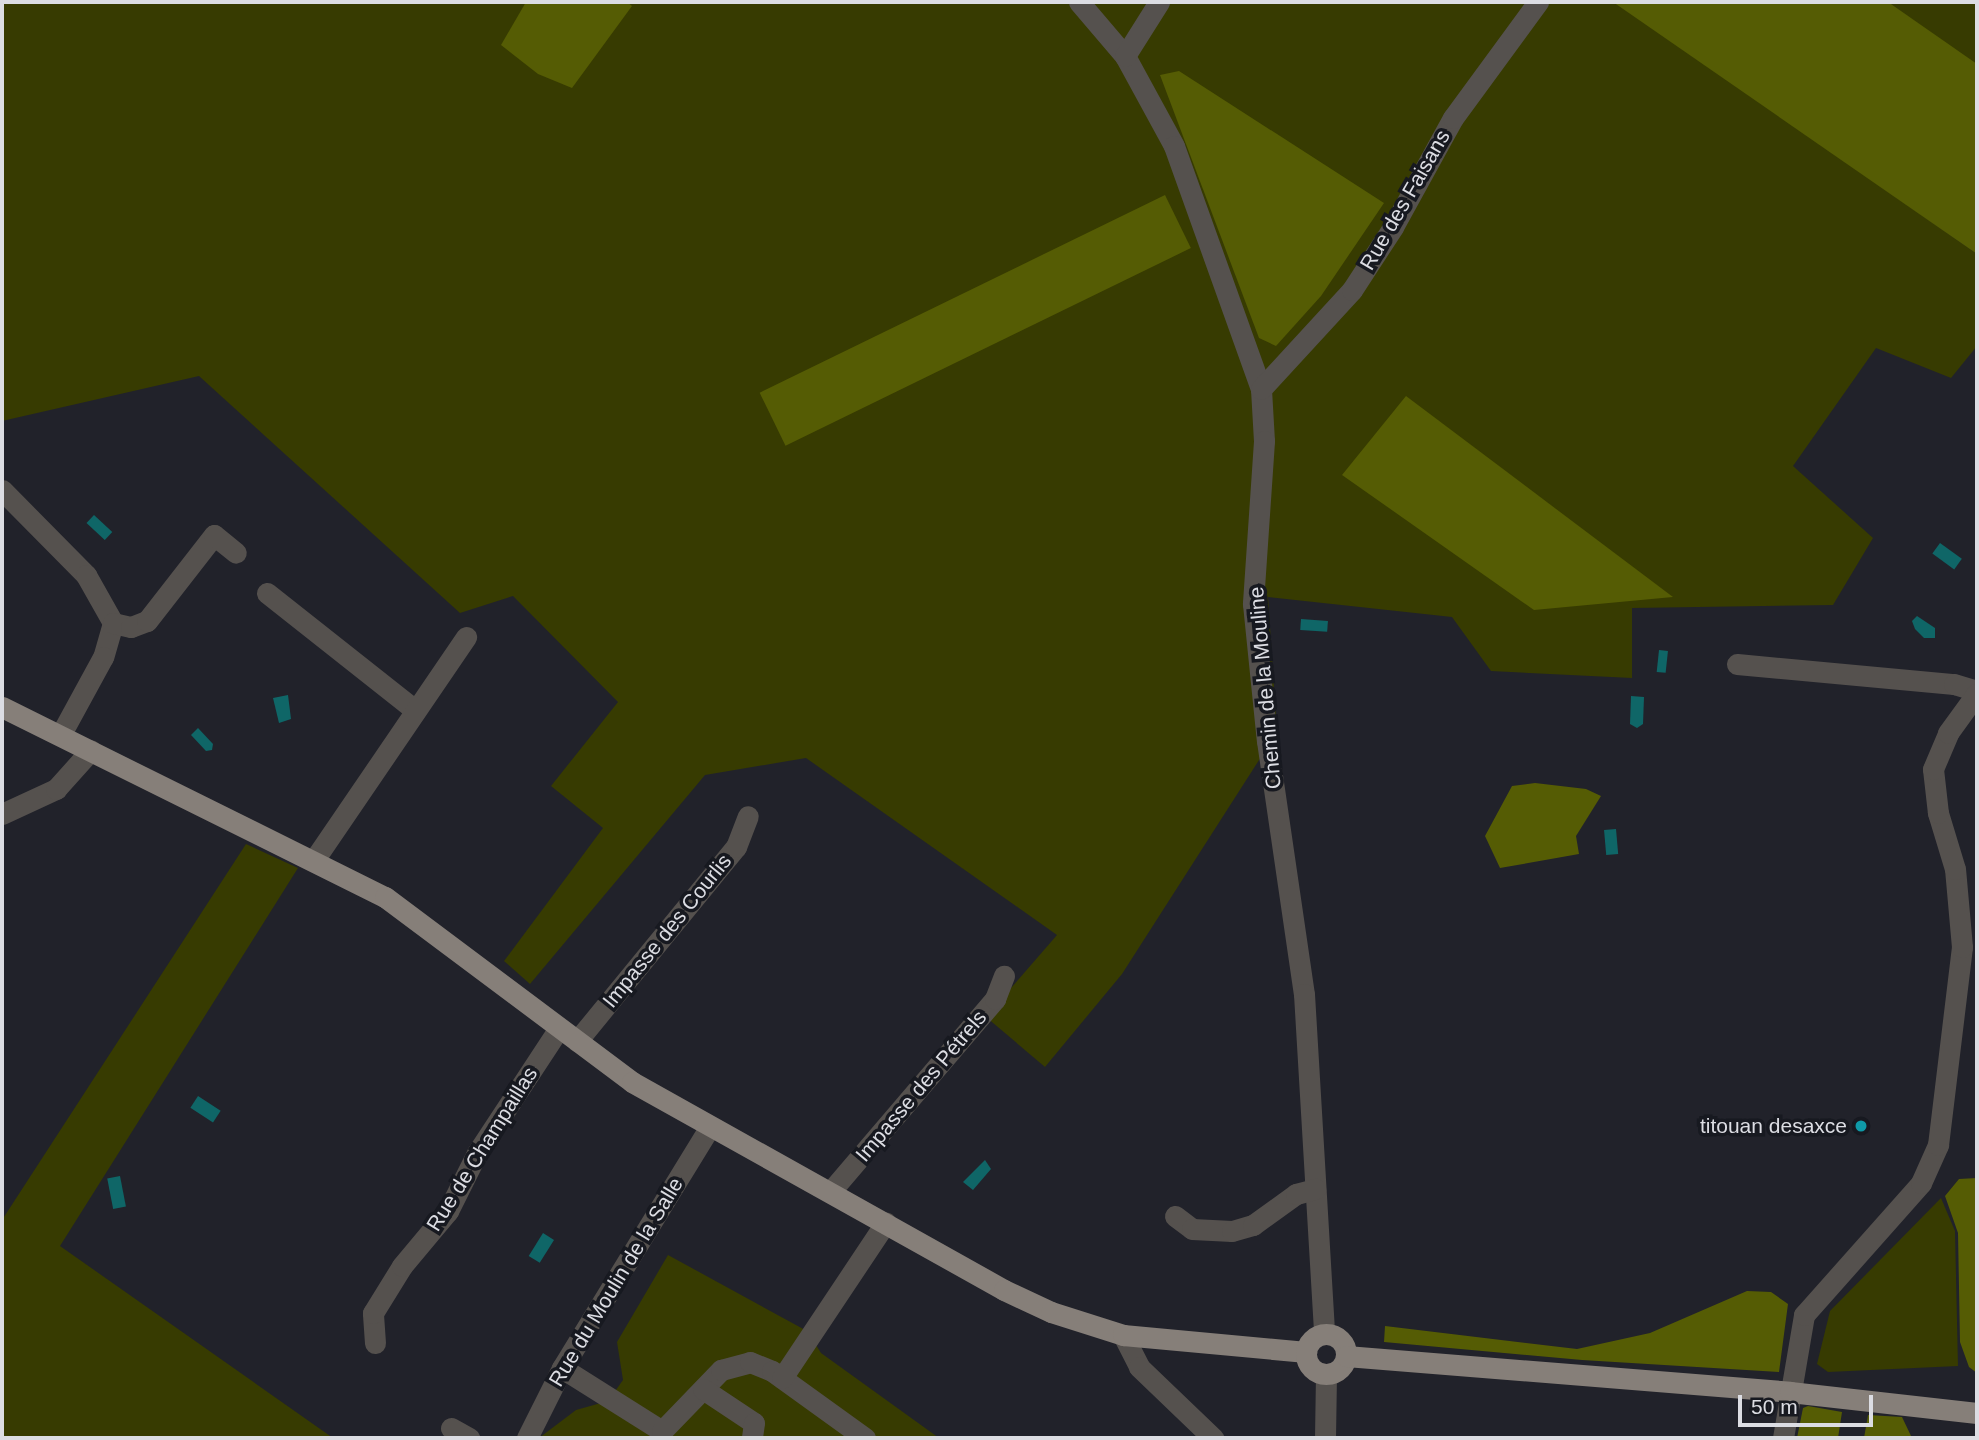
<!DOCTYPE html>
<html>
<head>
<meta charset="utf-8">
<style>
	body { margin:0 }
	#map { position:relative; width:1979px; height:1440px; overflow:hidden; background:#21222a; font-family:Arial,sans-serif }
	div>[style] { position:absolute }
	.green>* { inset:0; background:#373b01 }
	.forest>* { inset:0; background:#555c04; transform-origin:0 0 }
	.water>* { inset:0; background:#0f6667; transform-origin:0 0 }
	.minor>* { height:21px; margin:-10.5px; padding:0 10.5px; transform-origin:10.5px; border-radius:10.5px; background:#55514e }
	.major>* { height:21px; margin:-10.5px; padding:0 10.5px; transform-origin:10.5px; border-radius:10.5px; background:#867f79 }
	.major>.ring { margin:-10.5px; padding:0; box-sizing:content-box; background:none; border:21px solid #867f79; border-radius:50% }
	.dots>* { width:19px; height:19px; translate:-50% -50%; box-sizing:border-box; border:4px solid #171920; border-radius:50% }
	span { translate:-50% -50%; white-space:nowrap; text-align:center; line-height:1.15; -webkit-text-stroke:7px #171920; paint-order:stroke }
	.street-label { font-size:21px; color:#dcdde3 }
	.poi-label { font-size:21px; color:#dcdde3 }
	.right { translate:-100% -50%; text-align:right }
	.frame { position:absolute; inset:0; border:4px solid #dcdde3; pointer-events:none }
	.scale { position:absolute; left:1738px; top:1395px; width:135px; height:32px; box-sizing:border-box; border:4px solid #dcdde3; border-top:0; padding-left:9px; font-size:21px; line-height:24px; white-space:nowrap; color:#dcdde3; -webkit-text-stroke:5px #171920; paint-order:stroke }
</style>
</head>
<body>
<div id="map">
	<div class="green">
		<div style="clip-path:polygon(2px 2px,1618px 2px,1977px 254px,1977px 346px,1951px 378px,1876px 348px,1793px 466px,1873px 538px,1833px 605px,1632px 608px,1632px 678px,1491px 671px,1452px 617px,1268px 597px,1277px 732px,1122px 974px,1045px 1067px,986px 1017px,1057px 935px,806px 758px,705px 775px,530px 984px,504px 961px,603px 828px,551px 786px,618px 702px,513px 596px,460px 613px,199px 376px,2px 421px)"></div>
		<div style="clip-path:polygon(1886px 2px,1977px 2px,1977px 67px)"></div>
		<div style="clip-path:polygon(246px 844px,298px 868px,60px 1246px,333px 1438px,2px 1438px,2px 1220px)"></div>
		<div style="clip-path:polygon(1941px 1198px,1955px 1231px,1958px 1366px,1828px 1372px,1817px 1364px,1830px 1311px)"></div>
		<div style="clip-path:polygon(668px 1255px,807px 1331px,821px 1353px,939px 1438px,539px 1438px,576px 1410px,608px 1401px,623px 1380px,617px 1342px)"></div>
	</div>
	<div class="forest">
		<div style="clip-path:polygon(526px 2px,627px 2px,632px 6px,572px 88px,538px 74px,501px 45px)"></div>
		<div style="clip-path:polygon(1613px 2px,1888px 2px,1977px 64px,1977px 254px)"></div>
		<div style="clip-path:polygon(1179px 71px,1384px 203px,1321px 296px,1276px 346px,1259px 338px,1160px 75px)"></div>
		<div style="left:1165px;top:195px;width:59px;height:451px;rotate:64deg"></div>
		<div style="clip-path:polygon(1406px 396px,1673px 597px,1534px 610px,1342px 475px)"></div>
		<div style="clip-path:polygon(1535px 783px,1586px 789px,1601px 796px,1576px 836px,1579px 854px,1500px 868px,1485px 836px,1512px 786px)"></div>
		<div style="clip-path:polygon(1977px 1178px,1977px 1373px,1969px 1367px,1960px 1342px,1958px 1233px,1945px 1196px,1959px 1179px)"></div>
		<div style="clip-path:polygon(1747px 1291px,1771px 1292px,1788px 1304px,1779px 1372px,1582px 1360px,1384px 1342px,1385px 1326px,1577px 1349px,1650px 1333px)"></div>
		<div style="clip-path:polygon(1808px 1406px,1842px 1412px,1838px 1438px,1797px 1438px,1803px 1408px)"></div>
		<div style="clip-path:polygon(1868px 1415px,1902px 1417px,1912px 1438px,1864px 1438px)"></div>
	</div>
	<div class="water">
		<div style="left:94px;top:515px;width:25px;height:11px;rotate:43deg"></div>
		<div style="left:1940px;top:543px;width:27px;height:13px;rotate:36deg"></div>
		<div style="clip-path:polygon(1917px 616px,1935px 628px,1935px 638px,1924px 638px,1915px 629px,1912px 621px)"></div>
		<div style="left:1301px;top:619px;width:27px;height:11px;rotate:4deg"></div>
		<div style="left:1659px;top:650px;width:9px;height:22px;rotate:6deg"></div>
		<div style="clip-path:polygon(288px 695px,291px 719px,279px 723px,273px 698px)"></div>
		<div style="clip-path:polygon(1631px 696px,1644px 697px,1643px 724px,1637px 728px,1630px 724px)"></div>
		<div style="clip-path:polygon(198px 728px,213px 744px,212px 750px,206px 751px,191px 735px)"></div>
		<div style="left:1616px;top:829px;width:25px;height:12px;rotate:85deg"></div>
		<div style="left:198px;top:1096px;width:27px;height:14px;rotate:33deg"></div>
		<div style="clip-path:polygon(985px 1160px,991px 1169px,973px 1190px,963px 1182px)"></div>
		<div style="left:120px;top:1176px;width:31px;height:13px;rotate:79deg"></div>
		<div style="left:543px;top:1233px;width:13px;height:27px;rotate:32deg"></div>
	</div>
	<div class="minor">
		<div style="left:1079px;top:2px;width:71px;rotate:49.6deg"></div>
		<div style="left:1125px;top:56px;width:102px;rotate:61.4deg"></div>
		<div style="left:1174px;top:146px;width:258px;rotate:70.3deg"></div>
		<div style="left:1261px;top:389px;width:52px;rotate:86.7deg"></div>
		<div style="left:1264px;top:441px;width:163px;rotate:93.9deg"></div>
		<div style="left:1253px;top:604px;width:138px;rotate:84.2deg"></div>
		<div style="left:1267px;top:741px;width:256px;rotate:81.7deg"></div>
		<div style="left:1304px;top:994px;width:340px;rotate:86.6deg"></div>
		<div style="left:1125px;top:56px;width:64px;rotate:-57.8deg"></div>
		<div style="left:1261px;top:389px;width:134px;rotate:-47.4deg"></div>
		<div style="left:1352px;top:290px;width:75px;rotate:-56.9deg"></div>
		<div style="left:1393px;top:227px;width:124px;rotate:-61.2deg"></div>
		<div style="left:1453px;top:118px;width:144px;rotate:-53.8deg"></div>
		<div style="left:2px;top:490px;width:120px;rotate:45.3deg"></div>
		<div style="left:86px;top:575px;width:55px;rotate:60.6deg"></div>
		<div style="left:113px;top:623px;width:35px;rotate:106deg"></div>
		<div style="left:103px;top:657px;width:88px;rotate:118.6deg"></div>
		<div style="left:267px;top:593px;width:189px;rotate:38.3deg"></div>
		<div style="left:113px;top:623px;width:18px;rotate:13deg"></div>
		<div style="left:131px;top:627px;width:17px;rotate:-21deg"></div>
		<div style="left:147px;top:621px;width:109px;rotate:-52.1deg"></div>
		<div style="left:214px;top:535px;width:28px;rotate:39deg"></div>
		<div style="left:1737px;top:664px;width:218px;rotate:5.3deg"></div>
		<div style="left:1954px;top:684px;width:24px;rotate:17deg"></div>
		<div style="left:2px;top:814px;width:60px;rotate:-24.8deg"></div>
		<div style="left:56px;top:789px;width:52px;rotate:-48.1deg"></div>
		<div style="left:314px;top:860px;width:270px;rotate:-55.7deg"></div>
		<div style="left:577px;top:1041px;width:251px;rotate:-50.7deg"></div>
		<div style="left:736px;top:847px;width:33px;rotate:-69deg"></div>
		<div style="left:831px;top:1191px;width:253px;rotate:-49.5deg"></div>
		<div style="left:995px;top:999px;width:25px;rotate:-69deg"></div>
		<div style="left:1175px;top:1216px;width:21px;rotate:37deg"></div>
		<div style="left:1192px;top:1229px;width:40px;rotate:2.9deg"></div>
		<div style="left:1232px;top:1231px;width:22px;rotate:-16deg"></div>
		<div style="left:1253px;top:1225px;width:53px;rotate:-35.8deg"></div>
		<div style="left:1296px;top:1194px;width:20px;rotate:-15deg"></div>
		<div style="left:1123px;top:1335px;width:36px;rotate:63deg"></div>
		<div style="left:1139px;top:1367px;width:103px;rotate:43.8deg"></div>
		<div style="left:375px;top:1343px;width:30px;rotate:-94deg"></div>
		<div style="left:373px;top:1313px;width:55px;rotate:-58.3deg"></div>
		<div style="left:402px;top:1266px;width:72px;rotate:-50.1deg"></div>
		<div style="left:448px;top:1211px;width:65px;rotate:-63.4deg"></div>
		<div style="left:477px;top:1153px;width:149px;rotate:-56.7deg"></div>
		<div style="left:562px;top:1368px;width:118px;rotate:32.2deg"></div>
		<div style="left:662px;top:1431px;width:85px;rotate:-46deg"></div>
		<div style="left:721px;top:1370px;width:30px;rotate:-15deg"></div>
		<div style="left:750px;top:1362px;width:24px;rotate:22deg"></div>
		<div style="left:772px;top:1371px;width:115px;rotate:35.8deg"></div>
		<div style="left:782px;top:1378px;width:187px;rotate:-56.3deg"></div>
		<div style="left:703px;top:1389px;width:61px;rotate:33.7deg"></div>
		<div style="left:754px;top:1423px;width:15px;rotate:98deg"></div>
		<div style="left:451px;top:1428px;width:21px;rotate:29deg"></div>
		<div style="left:527px;top:1438px;width:78px;rotate:-63.4deg"></div>
		<div style="left:562px;top:1368px;width:281px;rotate:-58.5deg"></div>
		<div style="left:1325px;top:1438px;width:64px;rotate:-89.1deg"></div>
		<div style="left:1783px;top:1438px;width:125px;rotate:-80.3deg"></div>
		<div style="left:1804px;top:1315px;width:176px;rotate:-48.4deg"></div>
		<div style="left:1921px;top:1183px;width:42px;rotate:-65.9deg"></div>
		<div style="left:1938px;top:1145px;width:199px;rotate:-83.1deg"></div>
		<div style="left:1962px;top:947px;width:78px;rotate:-95.1deg"></div>
		<div style="left:1955px;top:869px;width:59px;rotate:-106.9deg"></div>
		<div style="left:1938px;top:813px;width:44px;rotate:-96.5deg"></div>
		<div style="left:1933px;top:769px;width:39px;rotate:-67deg"></div>
		<div style="left:1948px;top:733px;width:49px;rotate:-54.1deg"></div>
	</div>
	<div class="major">
		<div style="left:2px;top:707px;width:428px;rotate:26.4deg"></div>
		<div style="left:385px;top:897px;width:309px;rotate:36.8deg"></div>
		<div style="left:632px;top:1082px;width:426px;rotate:29.2deg"></div>
		<div style="left:1004px;top:1290px;width:52px;rotate:25.1deg"></div>
		<div style="left:1051px;top:1312px;width:76px;rotate:17.7deg"></div>
		<div style="left:1123px;top:1335px;width:184px;rotate:5.3deg"></div>
		<div class="ring" style="left:1306px;top:1334px;width:19px;height:19px"></div>
		<div style="left:1346px;top:1356px;width:445px;rotate:4.6deg"></div>
		<div style="left:1790px;top:1392px;width:188px;rotate:6.4deg"></div>
	</div>
	<div class="dots">
		<div style="left:1861px;top:1126px;background:#0f9aa8"></div>
	</div>
	<div class="street-label">
		<span style="left:1405px;top:200px;rotate:-60deg">Rue des Faisans</span>
		<span style="left:1265px;top:688px;rotate:-95deg">Chemin de la Mouline</span>
		<span style="left:667px;top:931px;rotate:-51deg">Impasse des Courlis</span>
		<span style="left:921px;top:1086px;rotate:-50deg">Impasse des Pétrels</span>
		<span style="left:482px;top:1149px;rotate:-58deg">Rue de Champaillas</span>
		<span style="left:616px;top:1282px;rotate:-59deg">Rue du Moulin de la Salle</span>
	</div>
	<div class="poi-label">
		<span class="right" style="left:1847px;top:1126px">titouan desaxce</span>
	</div>
	<div class="frame"></div>
	<div class="scale">50 m</div>
</div>
</body>
</html>
